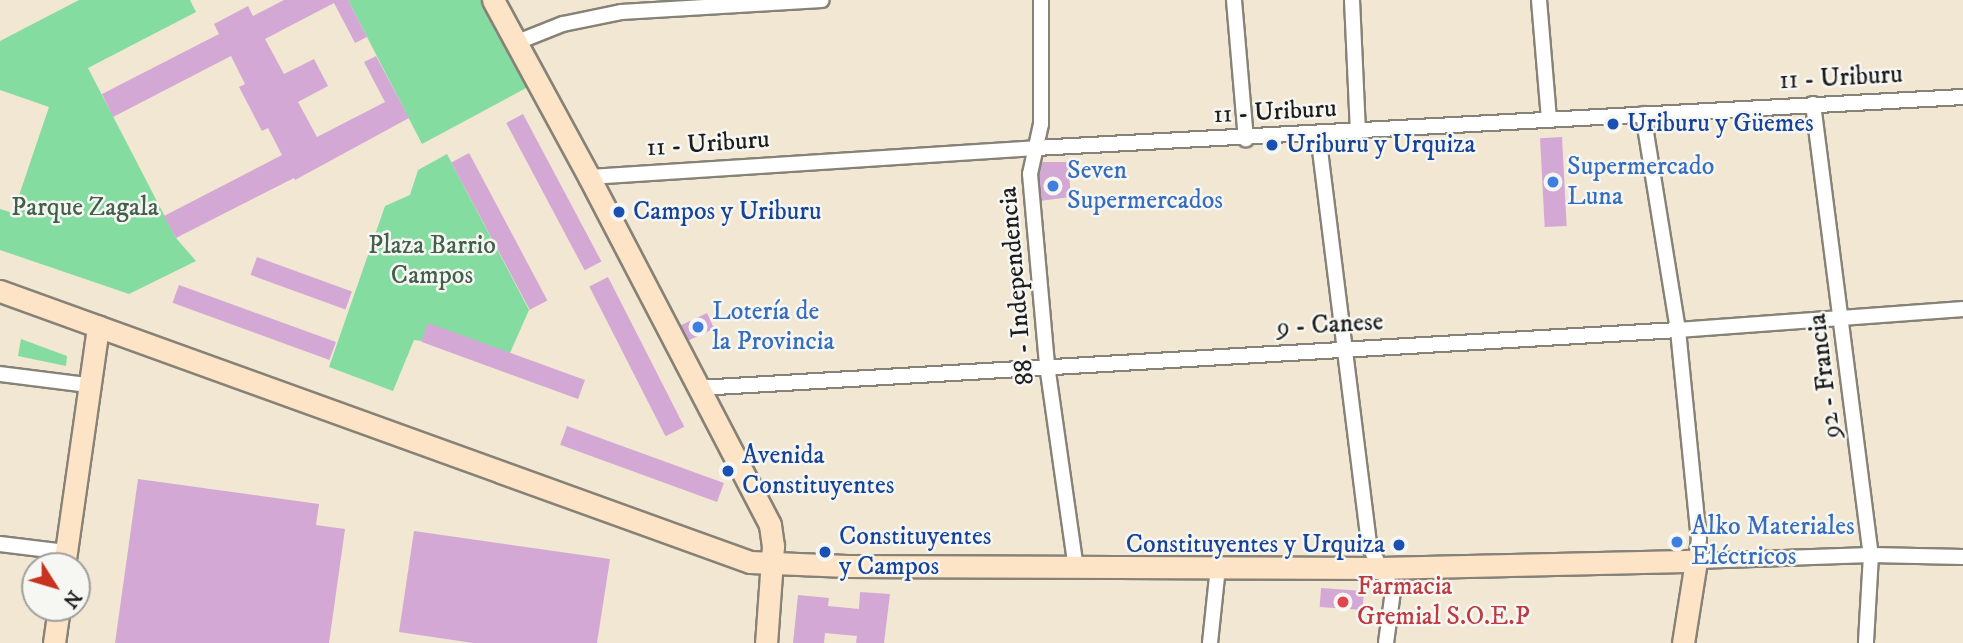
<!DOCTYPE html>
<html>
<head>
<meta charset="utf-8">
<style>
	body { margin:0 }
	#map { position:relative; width:1963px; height:643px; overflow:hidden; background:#f2e7d2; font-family:"IM FELL DW Pica",serif }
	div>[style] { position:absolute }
	.green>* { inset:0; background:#85dca0 }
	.building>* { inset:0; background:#d4a8d5; transform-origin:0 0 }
	.roads { filter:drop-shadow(2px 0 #878277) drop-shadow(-2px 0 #878277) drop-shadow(0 2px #878277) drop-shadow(0 -2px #878277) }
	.street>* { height:14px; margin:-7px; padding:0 7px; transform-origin:7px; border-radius:7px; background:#fff }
	.secondary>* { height:21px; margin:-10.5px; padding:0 10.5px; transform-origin:10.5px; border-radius:10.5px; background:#fee4c6 }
	.dots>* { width:19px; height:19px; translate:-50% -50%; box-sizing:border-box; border:4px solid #f6f6f2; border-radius:50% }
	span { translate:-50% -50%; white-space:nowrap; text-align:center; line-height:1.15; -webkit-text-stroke:5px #f6f6f2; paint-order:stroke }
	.street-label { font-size:26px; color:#1c1c1c }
	.transit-label { font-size:26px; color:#164399 }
	.left { translate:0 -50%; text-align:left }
	.right { translate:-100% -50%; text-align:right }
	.shop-label { font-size:26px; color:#366cbe }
	.park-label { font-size:26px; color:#415f4a }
	.health-label { font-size:26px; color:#be3a42 }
	.north { position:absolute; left:21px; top:552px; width:70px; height:70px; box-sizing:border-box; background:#f6f6f2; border:2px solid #9f9f9c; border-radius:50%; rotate:127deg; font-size:19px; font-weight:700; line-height:28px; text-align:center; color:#1c1c1c }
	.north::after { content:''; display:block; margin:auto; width:24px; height:32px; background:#c8321e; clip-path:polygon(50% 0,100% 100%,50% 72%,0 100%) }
</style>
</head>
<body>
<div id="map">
	<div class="green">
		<div style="clip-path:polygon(79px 0,190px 0,196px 12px,88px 68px,176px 238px,196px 261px,129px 294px,0 250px,0 209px,13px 213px,49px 107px,0 90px,0 41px)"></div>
		<div style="clip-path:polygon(348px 0,484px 0,528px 87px,422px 144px)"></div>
		<div style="clip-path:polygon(447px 154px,529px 310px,510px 353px,414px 340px,393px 391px,329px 367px,385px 206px,410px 195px,418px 170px)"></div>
		<div style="clip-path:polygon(21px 339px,67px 356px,66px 366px,18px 356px)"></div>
	</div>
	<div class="building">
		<div style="clip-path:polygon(284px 0,348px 0,367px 37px,355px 43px,334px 3px,265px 39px,284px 74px,314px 59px,328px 86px,298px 102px,317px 137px,385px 102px,364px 62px,376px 56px,409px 118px,295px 180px,294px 178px,176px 238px,164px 216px,282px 155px,268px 128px,262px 131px,239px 87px,245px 84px,231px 56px,113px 117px,102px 94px,219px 34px,214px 24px,248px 6px,253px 16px)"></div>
		<div style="left:523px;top:114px;width:167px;height:19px;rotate:62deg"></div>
		<div style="left:1562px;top:137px;width:89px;height:22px;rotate:87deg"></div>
		<div style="left:469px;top:153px;width:167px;height:20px;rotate:62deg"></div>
		<div style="clip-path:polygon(1040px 162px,1068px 162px,1071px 197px,1039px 201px,1035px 174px)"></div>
		<div style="left:257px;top:257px;width:101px;height:19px;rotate:20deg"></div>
		<div style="left:608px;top:277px;width:168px;height:21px;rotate:63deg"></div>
		<div style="left:179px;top:285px;width:167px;height:19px;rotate:20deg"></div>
		<div style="left:707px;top:313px;width:17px;height:29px;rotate:65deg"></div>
		<div style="left:428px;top:323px;width:167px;height:20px;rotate:20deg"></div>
		<div style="left:567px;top:426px;width:167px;height:20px;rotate:20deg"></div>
		<div style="clip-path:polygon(138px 479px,319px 504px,316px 525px,345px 529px,329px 643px,115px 643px)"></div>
		<div style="clip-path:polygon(414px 531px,610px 559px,597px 643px,473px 643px,399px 632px)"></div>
		<div style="left:1321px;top:588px;width:43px;height:19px;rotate:4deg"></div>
		<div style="clip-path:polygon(860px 592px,890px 594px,884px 643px,856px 643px,857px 636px,825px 633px,824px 643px,793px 643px,798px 595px,829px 598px,828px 606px,859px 609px)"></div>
	</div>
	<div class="roads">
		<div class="street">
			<div style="left:1041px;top:0;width:124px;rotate:90deg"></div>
			<div style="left:1041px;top:124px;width:51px;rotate:102.4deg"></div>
			<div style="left:1030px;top:174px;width:192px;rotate:84.9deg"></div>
			<div style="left:1047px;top:365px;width:205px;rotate:81.9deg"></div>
			<div style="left:1234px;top:0;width:140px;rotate:85.1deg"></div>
			<div style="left:1352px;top:0;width:132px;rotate:87.4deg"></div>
			<div style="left:1539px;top:0;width:120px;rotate:85.2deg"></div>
			<div style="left:515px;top:43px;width:52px;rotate:-21.6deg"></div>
			<div style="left:563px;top:24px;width:59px;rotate:-11.7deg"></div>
			<div style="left:621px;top:12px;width:201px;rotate:-3.4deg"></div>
			<div style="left:1813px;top:104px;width:455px;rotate:82.7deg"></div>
			<div style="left:1871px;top:555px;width:88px;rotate:93.3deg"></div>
			<div style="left:1643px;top:114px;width:219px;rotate:80.8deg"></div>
			<div style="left:1678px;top:330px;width:210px;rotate:84.3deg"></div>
			<div style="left:1699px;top:539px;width:22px;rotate:98deg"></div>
			<div style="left:1696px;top:561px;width:175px;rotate:-2deg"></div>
			<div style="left:1871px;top:555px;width:92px;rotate:1.2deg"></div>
			<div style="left:1318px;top:134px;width:415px;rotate:82.9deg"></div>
			<div style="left:1369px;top:546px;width:51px;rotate:61.9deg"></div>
			<div style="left:1393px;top:591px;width:52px;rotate:97.7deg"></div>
			<div style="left:589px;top:177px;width:448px;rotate:-3.7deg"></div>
			<div style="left:1036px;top:148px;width:928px;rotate:-3.15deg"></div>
			<div style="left:0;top:374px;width:88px;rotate:7.2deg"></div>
			<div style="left:699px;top:388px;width:981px;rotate:-3.39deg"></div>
			<div style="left:1678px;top:330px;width:286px;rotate:-4.2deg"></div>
			<div style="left:0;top:544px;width:66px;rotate:6.9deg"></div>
			<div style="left:1210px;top:643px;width:76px;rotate:-84deg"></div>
		</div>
		<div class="secondary">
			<div style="left:493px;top:0;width:201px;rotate:61.5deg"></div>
			<div style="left:589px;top:177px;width:392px;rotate:62.5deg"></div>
			<div style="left:770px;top:525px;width:21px;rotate:82deg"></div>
			<div style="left:773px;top:546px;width:97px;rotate:94.1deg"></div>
			<div style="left:0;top:291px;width:797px;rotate:19.87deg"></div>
			<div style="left:750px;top:562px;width:97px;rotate:2.4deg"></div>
			<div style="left:847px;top:566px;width:533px;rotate:0.21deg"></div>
			<div style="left:1380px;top:568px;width:316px;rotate:-1.3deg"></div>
			<div style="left:1696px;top:561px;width:83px;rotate:99deg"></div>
			<div style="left:64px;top:566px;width:242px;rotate:-81.9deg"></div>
			<div style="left:54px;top:643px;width:35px;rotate:-82deg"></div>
		</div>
	</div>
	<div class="dots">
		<div style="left:1613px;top:124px;background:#1a4fb4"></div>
		<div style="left:1272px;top:145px;background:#1a4fb4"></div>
		<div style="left:1553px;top:182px;background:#3f7fe0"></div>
		<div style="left:1053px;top:186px;background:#3f7fe0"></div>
		<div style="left:619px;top:212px;background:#1a4fb4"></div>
		<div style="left:698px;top:327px;background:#3f7fe0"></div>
		<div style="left:728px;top:471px;background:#1a4fb4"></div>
		<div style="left:1677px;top:542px;background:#3f7fe0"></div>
		<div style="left:1399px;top:545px;background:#1a4fb4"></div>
		<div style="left:825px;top:552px;background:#1a4fb4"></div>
		<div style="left:1343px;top:602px;background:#e0444e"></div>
	</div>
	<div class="street-label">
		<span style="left:1841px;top:78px;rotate:-3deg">11 - Uriburu</span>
		<span style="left:1275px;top:112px;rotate:-3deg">11 - Uriburu</span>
		<span style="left:708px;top:144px;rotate:-4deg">11 - Uriburu</span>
		<span style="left:1017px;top:286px;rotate:-95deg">88 - Independencia</span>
		<span style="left:1330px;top:325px;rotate:-3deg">9 - Canese</span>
		<span style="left:1825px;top:376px;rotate:-97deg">92 - Francia</span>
	</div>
	<div class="transit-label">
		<span class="left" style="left:1627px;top:124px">Uriburu y Güemes</span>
		<span class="left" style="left:1286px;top:145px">Uriburu y Urquiza</span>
		<span class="left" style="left:633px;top:212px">Campos y Uriburu</span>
		<span class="left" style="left:742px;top:471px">Avenida<br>Constituyentes</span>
		<span class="left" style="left:839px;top:552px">Constituyentes<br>y Campos</span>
		<span class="right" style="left:1385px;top:545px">Constituyentes y Urquiza</span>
	</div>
	<div class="shop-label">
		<span class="left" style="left:1567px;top:182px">Supermercado<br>Luna</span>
		<span class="left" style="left:1067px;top:186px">Seven<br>Supermercados</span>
		<span class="left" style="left:712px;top:327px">Lotería de<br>la Provincia</span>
		<span class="left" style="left:1691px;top:542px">Alko Materiales<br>Eléctricos</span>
	</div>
	<div class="park-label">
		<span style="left:85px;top:208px">Parque Zagala</span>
		<span style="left:432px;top:261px">Plaza Barrio<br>Campos</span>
	</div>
	<div class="health-label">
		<span class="left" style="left:1357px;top:602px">Farmacia<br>Gremial S.O.E.P</span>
	</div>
	<div class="north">N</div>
</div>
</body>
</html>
